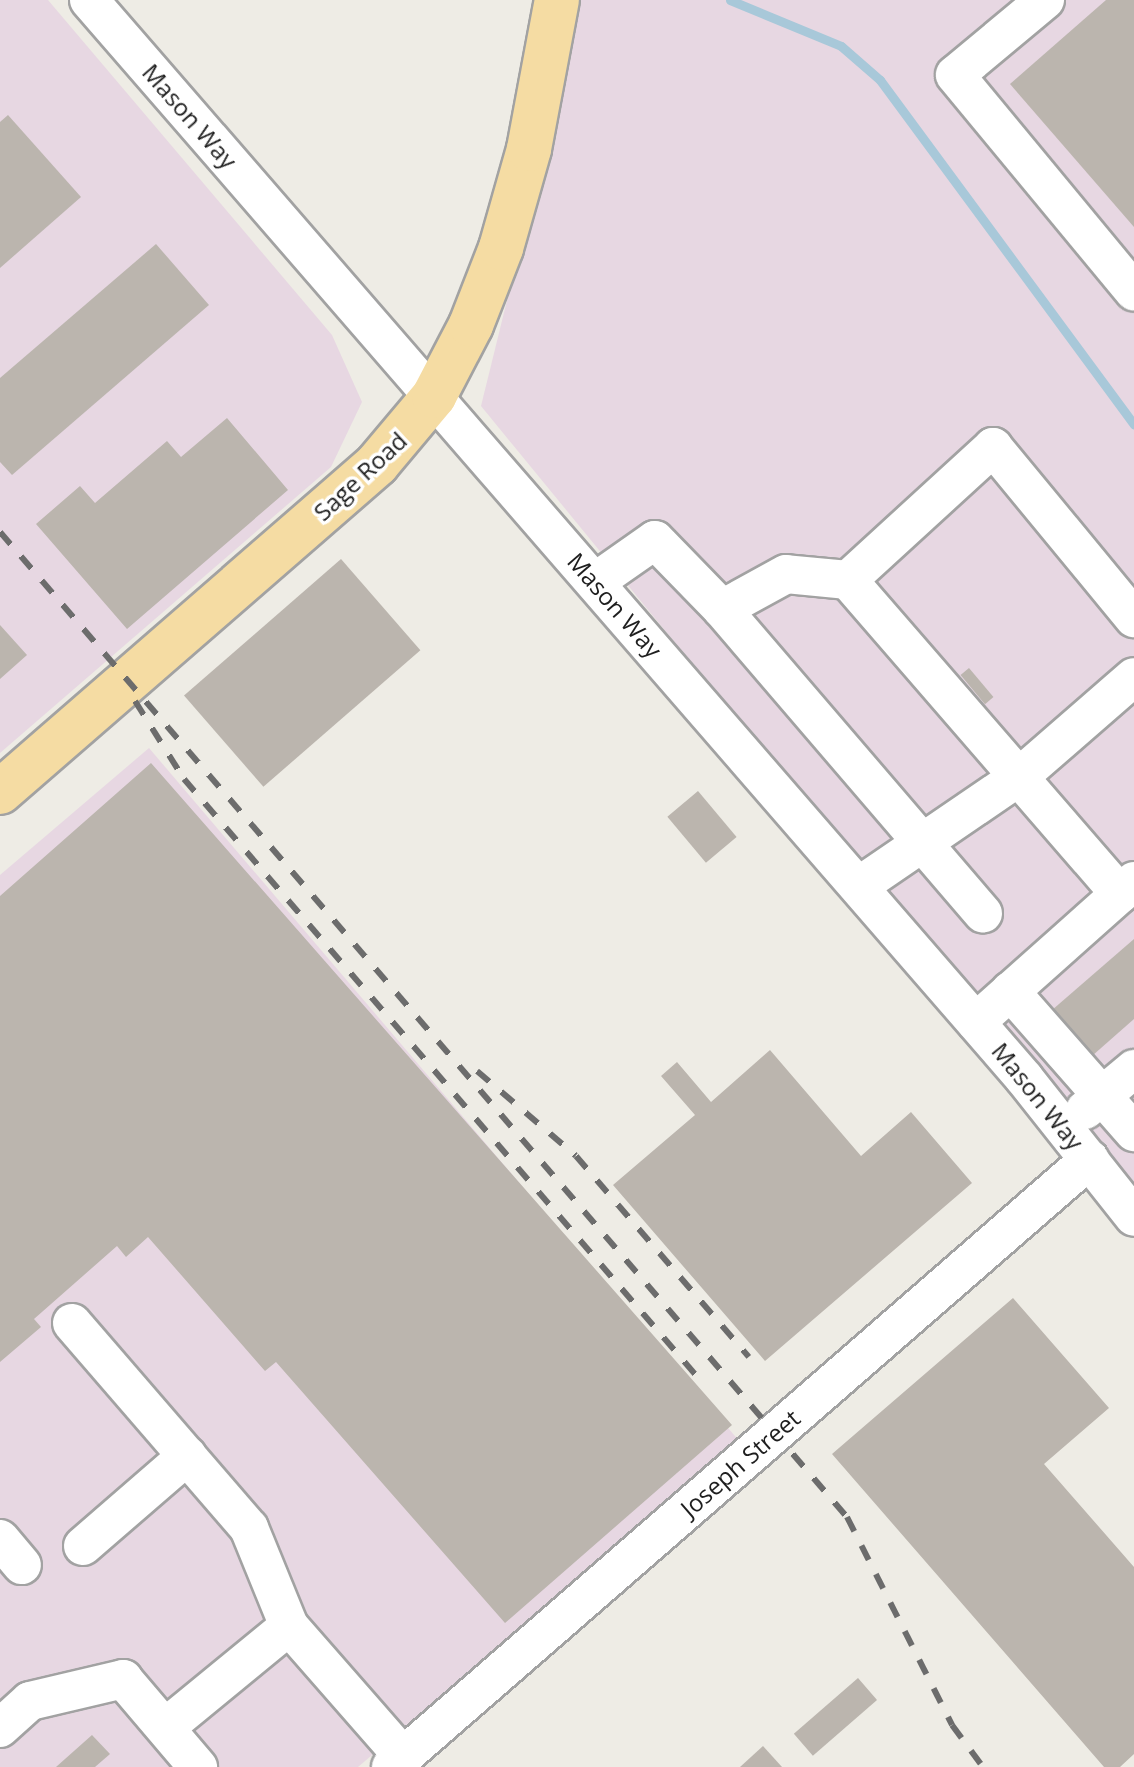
<!DOCTYPE html>
<html>
<head>
<meta charset="utf-8">
<style>
	body { margin:0 }
	#map { position:relative; width:1134px; height:1767px; overflow:hidden; background:#eeece5; font-family:"Open Sans",sans-serif }
	div>[style] { position:absolute }
	.industrial>* { inset:0; background:#e7d7e2 }
	.stream>* { height:9px; margin:-4.5px; padding:0 4.5px; transform-origin:4.5px; border-radius:4.5px; background:#a8c8d9 }
	.building>* { inset:0; background:#bbb5ae; transform-origin:0 0 }
	.roads { filter:drop-shadow(2px 0 #a2a2a2) drop-shadow(-2px 0 #a2a2a2) drop-shadow(0 2px #a2a2a2) drop-shadow(0 -2px #a2a2a2) }
	.minor>* { height:38px; margin:-19px; padding:0 19px; transform-origin:19px; border-radius:19px; background:#fff }
	.major>* { height:44px; margin:-22px; padding:0 22px; transform-origin:22px; border-radius:22px; background:#f5dca3 }
	.rail>* { height:6px; margin-top:-3px; transform-origin:0; background:repeating-linear-gradient(90deg,#6c6c6c 0 16px,transparent 0 32px) }
	span { translate:-50% -50%; white-space:nowrap; text-align:center; line-height:1.15; -webkit-text-stroke:7px #fff; paint-order:stroke }
	.street-label { font-size:24px; color:#1e1e1e }
</style>
</head>
<body>
<div id="map">
	<div class="industrial">
		<div style="clip-path:polygon(0 0,48px 0,332px 335px,362px 402px,331px 467px,0 753px)"></div>
		<div style="clip-path:polygon(581px 0,1134px 0,1134px 1203px,481px 406px)"></div>
		<div style="clip-path:polygon(149px 748px,740px 1442px,358px 1767px,0 1767px,0 875px)"></div>
	</div>
	<div class="stream">
		<div style="left:730px;top:0;width:120px;rotate:22.5deg"></div>
		<div style="left:841px;top:46px;width:52px;rotate:41.1deg"></div>
		<div style="left:880px;top:80px;width:428px;rotate:53.6deg"></div>
	</div>
	<div class="building">
		<div style="clip-path:polygon(1106px 0,1134px 0,1134px 227px,1010px 84px)"></div>
		<div style="clip-path:polygon(8px 115px,81px 197px,0 268px,0 122px)"></div>
		<div style="clip-path:polygon(156px 244px,209px 305px,12px 475px,0 462px,0 378px)"></div>
		<div style="clip-path:polygon(227px 418px,288px 490px,127px 629px,36px 524px,80px 486px,95px 503px,167px 441px,181px 457px)"></div>
		<div style="left:341px;top:559px;width:121px;height:208px;rotate:49deg"></div>
		<div style="clip-path:polygon(0 625px,27px 655px,0 679px)"></div>
		<div style="left:969px;top:668px;width:38px;height:11px;rotate:50deg"></div>
		<div style="clip-path:polygon(151px 763px,732px 1425px,505px 1623px,276px 1362px,265px 1371px,148px 1237px,126px 1257px,117px 1246px,34px 1319px,41px 1327px,0 1362px,0 896px)"></div>
		<div style="left:698px;top:791px;width:60px;height:40px;rotate:50deg"></div>
		<div style="clip-path:polygon(1134px 939px,1134px 1019px,1084px 1063px,1044px 1017px)"></div>
		<div style="clip-path:polygon(770px 1050px,861px 1156px,911px 1112px,972px 1183px,765px 1361px,613px 1185px,695px 1115px,661px 1076px,677px 1062px,711px 1102px)"></div>
		<div style="clip-path:polygon(1013px 1298px,1109px 1408px,1044px 1464px,1134px 1567px,1134px 1754px,1120px 1767px,1104px 1767px,832px 1454px)"></div>
		<div style="left:858px;top:1678px;width:29px;height:85px;rotate:49deg"></div>
		<div style="clip-path:polygon(92px 1735px,110px 1754px,95px 1767px,56px 1767px)"></div>
		<div style="clip-path:polygon(763px 1746px,782px 1767px,740px 1767px)"></div>
	</div>
	<div class="roads">
		<div class="minor">
			<div style="left:89px;top:0;width:1427px;rotate:49.06deg"></div>
			<div style="left:1024px;top:1078px;width:177px;rotate:51.6deg"></div>
			<div style="left:1045px;top:0;width:117px;rotate:140.2deg"></div>
			<div style="left:955px;top:75px;width:281px;rotate:50.4deg"></div>
			<div style="left:848px;top:580px;width:62px;rotate:-174.5deg"></div>
			<div style="left:786px;top:574px;width:73px;rotate:151.3deg"></div>
			<div style="left:722px;top:609px;width:401px;rotate:49.4deg"></div>
			<div style="left:595px;top:582px;width:73px;rotate:-35deg"></div>
			<div style="left:655px;top:540px;width:96px;rotate:45.8deg"></div>
			<div style="left:859px;top:886px;width:194px;rotate:-34.3deg"></div>
			<div style="left:1019px;top:777px;width:152px;rotate:-41deg"></div>
			<div style="left:1120px;top:894px;width:415px;rotate:-130.9deg"></div>
			<div style="left:848px;top:580px;width:197px;rotate:-42.5deg"></div>
			<div style="left:993px;top:447px;width:222px;rotate:50.5deg"></div>
			<div style="left:1010px;top:991px;width:188px;rotate:48.7deg"></div>
			<div style="left:976px;top:1022px;width:212px;rotate:-41.7deg"></div>
			<div style="left:1085px;top:1110px;width:64px;rotate:-39.9deg"></div>
			<div style="left:72px;top:1323px;width:271px;rotate:49.2deg"></div>
			<div style="left:249px;top:1528px;width:106px;rotate:67.8deg"></div>
			<div style="left:289px;top:1626px;width:173px;rotate:48.8deg"></div>
			<div style="left:0;top:1539px;width:34px;rotate:50deg"></div>
			<div style="left:83px;top:1546px;width:138px;rotate:-40.9deg"></div>
			<div style="left:166px;top:1727px;width:159px;rotate:-39.4deg"></div>
			<div style="left:0;top:1728px;width:40px;rotate:-42deg"></div>
			<div style="left:30px;top:1701px;width:96px;rotate:-13.3deg"></div>
			<div style="left:123px;top:1679px;width:116px;rotate:49.6deg"></div>
			<div style="left:391px;top:1767px;width:926px;rotate:-41.02deg"></div>
		</div>
		<div class="major">
			<div style="left:0;top:792px;width:500px;rotate:-41deg"></div>
			<div style="left:377px;top:464px;width:89px;rotate:-50deg"></div>
			<div style="left:434px;top:396px;width:80px;rotate:-62.5deg"></div>
			<div style="left:471px;top:325px;width:83px;rotate:-68.7deg"></div>
			<div style="left:501px;top:248px;width:103px;rotate:-74.2deg"></div>
			<div style="left:529px;top:149px;width:152px;rotate:-79.4deg"></div>
		</div>
	</div>
	<div class="rail">
		<div style="left:0;top:532px;width:1299px;rotate:49.31deg"></div>
		<div style="left:847px;top:1517px;width:233px;rotate:63.2deg"></div>
		<div style="left:952px;top:1725px;width:52px;rotate:53.6deg"></div>
		<div style="left:135px;top:701px;width:92px;rotate:57.9deg"></div>
		<div style="left:184px;top:779px;width:792px;rotate:49.35deg"></div>
		<div style="left:477px;top:1071px;width:130px;rotate:40.6deg"></div>
		<div style="left:576px;top:1156px;width:265px;rotate:49.3deg"></div>
	</div>
	<div class="street-label">
		<span style="left:190px;top:116px;rotate:49deg">Mason Way</span>
		<span style="left:360px;top:476px;rotate:-43deg">Sage Road</span>
		<span style="left:615px;top:605px;rotate:49deg">Mason Way</span>
		<span style="left:1038px;top:1096px;rotate:51deg">Mason Way</span>
		<span style="left:740px;top:1463px;rotate:-41deg">Joseph Street</span>
	</div>
</div>
</body>
</html>
